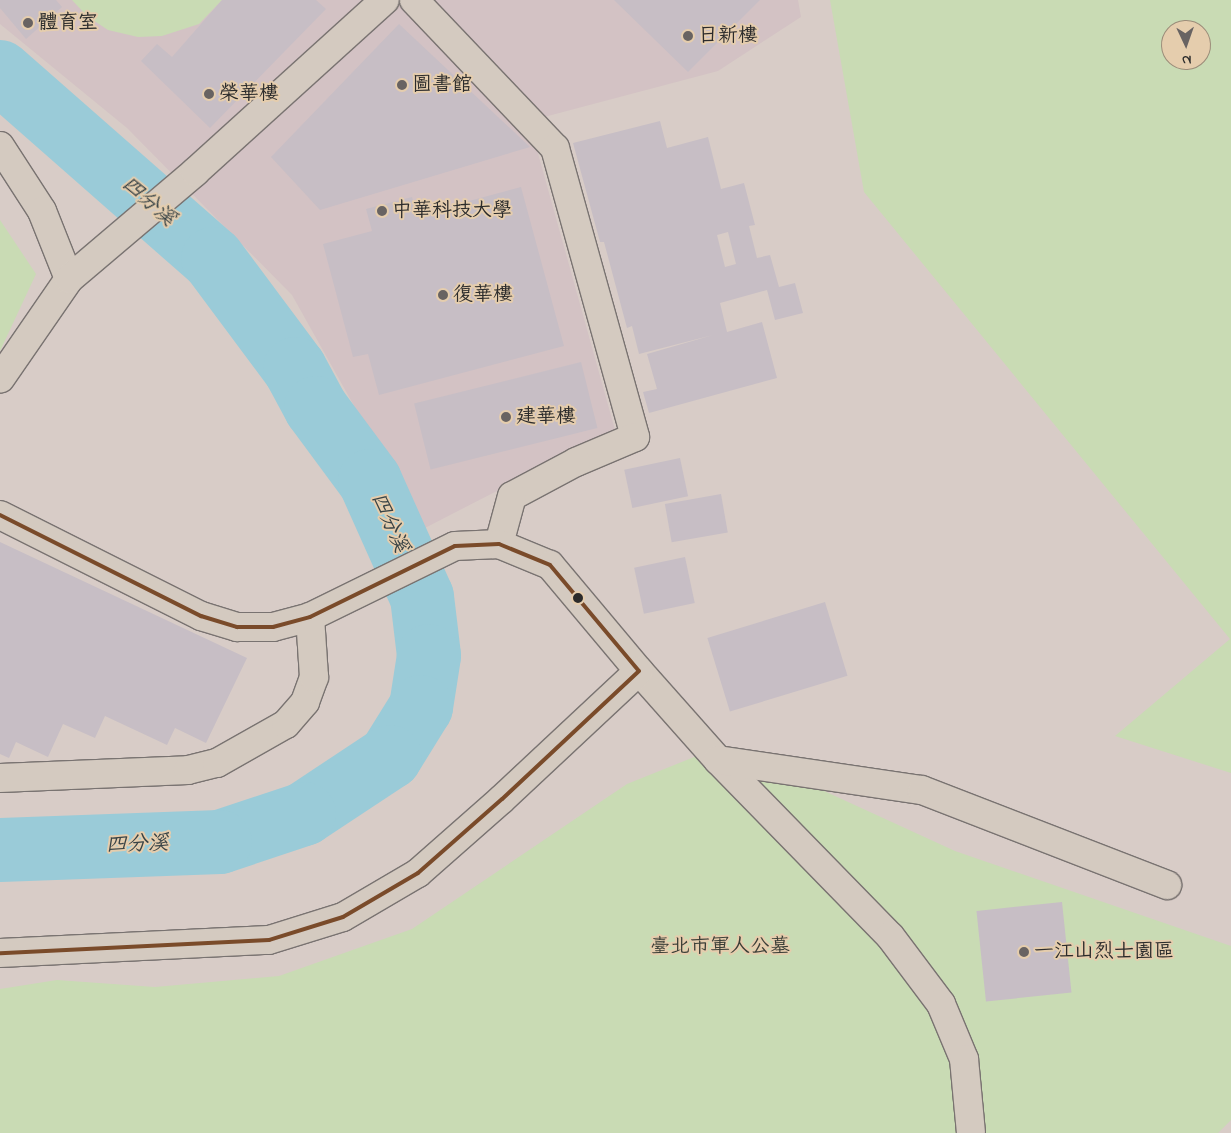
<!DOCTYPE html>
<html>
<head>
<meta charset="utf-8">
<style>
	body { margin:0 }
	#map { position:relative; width:1231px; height:1133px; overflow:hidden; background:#d8ccc7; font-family:"Indie Flower","LXGW WenKai TC",sans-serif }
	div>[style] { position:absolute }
	.built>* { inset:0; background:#d3c2c4 }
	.green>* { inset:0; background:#c9dbb4 }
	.river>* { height:64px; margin:-32px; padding:0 32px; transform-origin:32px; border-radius:32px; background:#9acbd8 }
	.building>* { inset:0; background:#c7bec5; transform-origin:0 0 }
	.roads { filter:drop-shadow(1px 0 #797371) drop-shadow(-1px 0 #797371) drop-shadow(0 1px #797371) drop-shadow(0 -1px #797371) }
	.minor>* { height:28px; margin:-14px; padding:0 14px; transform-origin:14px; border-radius:14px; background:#d4cac0 }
	.bus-1>* { height:4px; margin:-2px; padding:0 2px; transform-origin:2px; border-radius:2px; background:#7a4b2a }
	.dots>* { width:14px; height:14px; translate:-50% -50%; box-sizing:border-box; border:2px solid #e5cdad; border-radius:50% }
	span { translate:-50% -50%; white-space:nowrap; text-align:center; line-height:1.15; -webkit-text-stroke:4px #e5cdad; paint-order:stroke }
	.poi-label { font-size:20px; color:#2b2b2b }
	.left { translate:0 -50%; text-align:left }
	.park-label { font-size:20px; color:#3a3e37 }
	.water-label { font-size:21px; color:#384346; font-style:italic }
	.north { position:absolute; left:1161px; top:20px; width:50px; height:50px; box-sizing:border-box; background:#e5cdad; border:1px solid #9b8c79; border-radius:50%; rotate:177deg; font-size:14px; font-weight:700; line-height:20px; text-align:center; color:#2b2b2b }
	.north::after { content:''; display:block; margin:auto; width:18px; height:22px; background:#686362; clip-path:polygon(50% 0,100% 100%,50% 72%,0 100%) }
</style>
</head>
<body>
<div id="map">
	<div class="built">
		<div style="clip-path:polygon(0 0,798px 0,801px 17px,718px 71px,529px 121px,615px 430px,423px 529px,292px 295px,127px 128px,0 24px)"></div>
	</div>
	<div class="green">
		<div style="clip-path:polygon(72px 0,222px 0,199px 24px,162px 36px,138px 37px,108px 30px,87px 16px)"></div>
		<div style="clip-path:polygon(evenodd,830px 0,1231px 0,1231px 773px,1115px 736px,1230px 639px,864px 192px,830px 0,1171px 30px,1201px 30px,1201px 60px,1171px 60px,1171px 30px)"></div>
		<div style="clip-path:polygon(0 220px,36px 274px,0 351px)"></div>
		<div style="clip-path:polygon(724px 745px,955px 851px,1231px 946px,1231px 1120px,1218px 1133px,0 1133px,0 989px,57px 980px,155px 987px,279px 976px,412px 929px,627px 784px)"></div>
	</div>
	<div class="river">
		<div style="left:0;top:72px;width:283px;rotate:41.3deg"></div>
		<div style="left:213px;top:259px;width:137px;rotate:53.3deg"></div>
		<div style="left:295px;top:369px;width:44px;rotate:61.7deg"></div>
		<div style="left:316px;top:408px;width:91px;rotate:53.5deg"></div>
		<div style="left:370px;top:481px;width:127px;rotate:65.9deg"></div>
		<div style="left:422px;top:597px;width:59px;rotate:83.2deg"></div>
		<div style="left:429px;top:656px;width:52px;rotate:98.9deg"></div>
		<div style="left:421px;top:707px;width:59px;rotate:121.8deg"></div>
		<div style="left:390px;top:757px;width:103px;rotate:146.5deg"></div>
		<div style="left:304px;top:814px;width:89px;rotate:161.6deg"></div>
		<div style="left:220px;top:842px;width:220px;rotate:177.9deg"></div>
	</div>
	<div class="building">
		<div style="clip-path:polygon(0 0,56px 0,62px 7px,26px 39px,0 8px)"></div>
		<div style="clip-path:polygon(222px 0,316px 0,326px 9px,210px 128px,141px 61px,157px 44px,172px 57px)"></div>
		<div style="clip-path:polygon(614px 0,760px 0,688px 72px)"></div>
		<div style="clip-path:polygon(399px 24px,530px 147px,320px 210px,271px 157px)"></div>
		<div style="clip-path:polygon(evenodd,660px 121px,667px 148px,708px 137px,721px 189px,744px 183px,755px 225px,749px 226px,757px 258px,770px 255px,779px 287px,795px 283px,803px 313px,775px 320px,767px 290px,720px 303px,727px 332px,762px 322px,777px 378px,649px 413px,643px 392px,657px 389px,647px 354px,713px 335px,639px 354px,632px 326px,627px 328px,604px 242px,600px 242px,573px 143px,660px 121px,728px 232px,736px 264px,725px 267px,717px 235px,728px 232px)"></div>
		<div style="clip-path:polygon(521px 187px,564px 346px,379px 395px,368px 354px,353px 357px,323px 244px,372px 231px,366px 209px,412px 197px,417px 215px)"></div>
		<div style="left:581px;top:362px;width:68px;height:172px;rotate:76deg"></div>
		<div style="left:680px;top:458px;width:39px;height:57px;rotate:78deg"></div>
		<div style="left:721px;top:494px;width:39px;height:57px;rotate:80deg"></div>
		<div style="clip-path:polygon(0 542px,247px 658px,206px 743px,175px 728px,167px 745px,105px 716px,95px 738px,63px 724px,48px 757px,16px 742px,9px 758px,0 754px)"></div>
		<div style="left:685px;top:557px;width:47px;height:52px;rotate:78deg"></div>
		<div style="left:825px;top:602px;width:77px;height:123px;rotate:73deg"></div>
		<div style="left:1062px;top:902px;width:91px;height:86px;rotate:84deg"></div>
	</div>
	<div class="roads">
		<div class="minor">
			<div style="left:414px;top:0;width:204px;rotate:46.4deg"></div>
			<div style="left:555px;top:148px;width:300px;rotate:74.5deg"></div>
			<div style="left:635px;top:437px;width:64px;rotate:157deg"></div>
			<div style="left:576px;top:462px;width:72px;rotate:152deg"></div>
			<div style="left:512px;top:496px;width:50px;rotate:105.2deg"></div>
			<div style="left:0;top:146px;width:77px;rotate:57.1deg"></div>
			<div style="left:42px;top:211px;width:73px;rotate:68.3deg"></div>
			<div style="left:69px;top:279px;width:121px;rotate:124.6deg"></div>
			<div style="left:69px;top:279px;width:165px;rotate:-40.3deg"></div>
			<div style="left:195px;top:172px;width:256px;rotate:-42.2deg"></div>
			<div style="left:0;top:515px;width:225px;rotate:26.7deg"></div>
			<div style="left:201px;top:616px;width:38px;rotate:17deg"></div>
			<div style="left:237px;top:627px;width:36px"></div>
			<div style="left:273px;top:627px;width:38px;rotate:-15deg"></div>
			<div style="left:310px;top:617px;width:161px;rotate:-26.1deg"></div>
			<div style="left:455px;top:546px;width:44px;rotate:-2.6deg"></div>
			<div style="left:499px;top:544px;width:55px;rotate:22.4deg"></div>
			<div style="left:550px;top:565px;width:138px;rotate:50deg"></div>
			<div style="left:639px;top:671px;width:119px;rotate:48.4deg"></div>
			<div style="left:718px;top:760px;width:246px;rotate:45.7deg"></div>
			<div style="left:890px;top:936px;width:85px;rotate:53.1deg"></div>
			<div style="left:941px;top:1004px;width:60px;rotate:67.3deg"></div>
			<div style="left:964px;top:1059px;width:74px;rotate:84.6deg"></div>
			<div style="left:718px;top:760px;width:206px;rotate:8.4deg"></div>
			<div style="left:922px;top:790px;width:263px;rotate:21.2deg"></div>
			<div style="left:0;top:778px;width:188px;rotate:-2.4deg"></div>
			<div style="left:188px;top:770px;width:30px;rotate:-14deg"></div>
			<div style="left:217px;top:763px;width:79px;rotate:-29.5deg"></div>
			<div style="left:286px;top:724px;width:29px;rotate:-49deg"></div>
			<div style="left:305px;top:702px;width:27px;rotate:-70deg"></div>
			<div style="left:314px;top:677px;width:60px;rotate:-93.8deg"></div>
			<div style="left:0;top:953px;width:269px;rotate:-2.8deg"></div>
			<div style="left:269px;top:940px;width:77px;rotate:-17.3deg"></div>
			<div style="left:343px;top:917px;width:87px;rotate:-30.4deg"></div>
			<div style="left:418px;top:873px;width:112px;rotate:-41.4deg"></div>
			<div style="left:502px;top:799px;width:187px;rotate:-43.1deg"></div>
		</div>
	</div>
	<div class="bus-1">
		<div style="left:0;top:515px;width:225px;rotate:26.7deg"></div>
		<div style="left:201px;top:616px;width:38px;rotate:17deg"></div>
		<div style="left:237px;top:627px;width:36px"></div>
		<div style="left:273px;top:627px;width:38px;rotate:-15deg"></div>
		<div style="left:310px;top:617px;width:161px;rotate:-26.1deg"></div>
		<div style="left:455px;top:546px;width:44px;rotate:-2.6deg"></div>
		<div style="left:499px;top:544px;width:55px;rotate:22.4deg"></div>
		<div style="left:550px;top:565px;width:138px;rotate:50deg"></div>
		<div style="left:639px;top:671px;width:187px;rotate:136.9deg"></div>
		<div style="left:502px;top:799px;width:112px;rotate:138.6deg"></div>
		<div style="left:418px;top:873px;width:87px;rotate:149.6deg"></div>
		<div style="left:343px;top:917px;width:77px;rotate:162.7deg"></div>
		<div style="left:269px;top:940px;width:269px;rotate:177.2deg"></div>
	</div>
	<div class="dots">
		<div style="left:28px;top:23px;background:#686362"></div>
		<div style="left:688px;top:36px;background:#686362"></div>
		<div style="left:402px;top:85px;background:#686362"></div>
		<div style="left:209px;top:94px;background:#686362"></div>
		<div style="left:382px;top:211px;background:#686362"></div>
		<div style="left:443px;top:295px;background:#686362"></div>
		<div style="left:506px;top:417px;background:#686362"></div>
		<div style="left:578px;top:598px;background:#2b2b2b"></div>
		<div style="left:1024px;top:952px;background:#686362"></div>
	</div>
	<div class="poi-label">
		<span class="left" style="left:38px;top:23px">體育室</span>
		<span class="left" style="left:698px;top:36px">日新樓</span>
		<span class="left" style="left:412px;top:85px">圖書館</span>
		<span class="left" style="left:219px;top:94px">榮華樓</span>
		<span class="left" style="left:392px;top:211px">中華科技大學</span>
		<span class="left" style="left:453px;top:295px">復華樓</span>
		<span class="left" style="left:516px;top:417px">建華樓</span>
		<span class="left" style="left:1034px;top:952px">一江山烈士園區</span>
	</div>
	<div class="park-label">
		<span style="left:720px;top:947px">臺北市軍人公墓</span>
	</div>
	<div class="water-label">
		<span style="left:148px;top:202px;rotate:41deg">四分溪</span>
		<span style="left:389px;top:523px;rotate:66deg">四分溪</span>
		<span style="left:137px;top:845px;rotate:-2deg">四分溪</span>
	</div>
	<div class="north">N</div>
</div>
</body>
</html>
